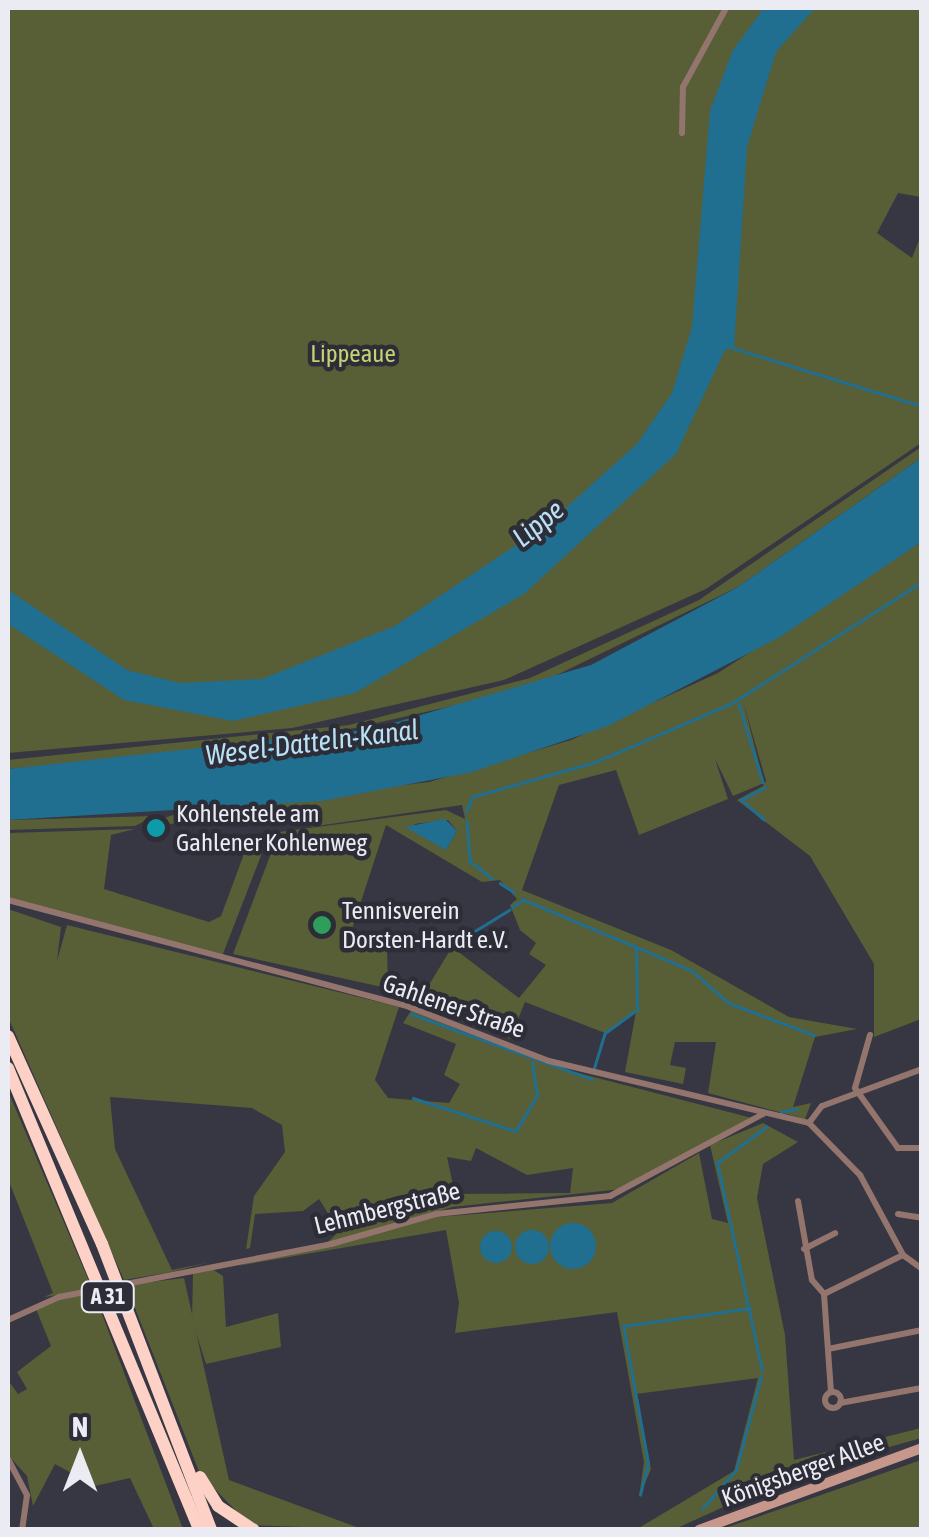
<!DOCTYPE html>
<html>
<head>
<meta charset="utf-8">
<style>
	body { margin:0 }
	#map { position:relative; width:929px; height:1537px; overflow:hidden; background:#363742; font-family:"Asap Condensed",sans-serif }
	div>[style] { position:absolute }
	.green>* { inset:0; background:#585e36 }
	.water>* { inset:0; background:#216f90 }
	.round { border-radius:50% }
	.stream>* { height:2.5px; margin:-1.25px; padding:0 1.25px; transform-origin:1.25px; border-radius:1.25px; background:#216f90 }
	.street>* { height:6px; margin:-3px; padding:0 3px; transform-origin:3px; border-radius:3px; background:#94756e }
	.street>.ring { margin:-3px; padding:0; box-sizing:content-box; background:none; border:6px solid #94756e; border-radius:50% }
	.secondary>* { height:10px; margin:-5px; padding:0 5px; transform-origin:5px; border-radius:5px; background:#c7978c }
	.highway>* { height:12px; margin:-6px; padding:0 6px; transform-origin:6px; border-radius:6px; background:#fed1c6 }
	.dots>* { width:28px; height:28px; translate:-50% -50%; box-sizing:border-box; border:5px solid #2c2d37; border-radius:50% }
	span { translate:-50% -50%; white-space:nowrap; text-align:center; line-height:1.15; -webkit-text-stroke:9px #2c2d37; paint-order:stroke }
	.shield-label span { padding:2px 8px; background:#2c2d37; border:2px solid; border-radius:8px; -webkit-text-stroke-width:0 }
	.shield-label { font-size:22px; color:#ebecf3; font-weight:700 }
	.park-label { font-size:25px; color:#c4d274 }
	.poi-label { font-size:25px; color:#ebecf3 }
	.left { translate:0 -50%; text-align:left }
	.street-label { font-size:25px; color:#ebecf3 }
	.water-label { font-size:28px; color:#bae0f4; font-style:italic }
	.frame { position:absolute; inset:0; border:10px solid #ebecf3; pointer-events:none }
	.north { position:absolute; left:30px; top:1407px; width:100px; height:100px; -webkit-text-stroke:8px #2c2d37; paint-order:stroke; rotate:0deg; font-size:28px; font-weight:700; line-height:40px; text-align:center; color:#ebecf3 }
	.north::after { content:''; display:block; margin:auto; width:35px; height:45px; background:#ebecf3; clip-path:polygon(50% 0,100% 100%,50% 72%,0 100%) }
</style>
</head>
<body>
<div id="map">
	<div class="green">
		<div style="clip-path:polygon(8px 8px,921px 8px,921px 197px,898px 193px,877px 233px,912px 258px,921px 235px,921px 443px,706px 589px,504px 680px,292px 728px,8px 753px)"></div>
		<div style="clip-path:polygon(921px 447px,921px 458px,738px 587px,528px 689px,283px 744px,8px 769px,8px 760px,349px 725px,530px 678px,699px 600px)"></div>
		<div style="clip-path:polygon(evenodd,921px 542px,921px 1019px,874px 1037px,874px 964px,810px 856px,737px 800px,763px 786px,766px 781px,743px 701px,764px 783px,733px 796px,715px 759px,728px 799px,639px 835px,616px 770px,559px 785px,522px 890px,671px 950px,789px 1017px,857px 1029px,815px 1037px,793px 1107px,811px 1103px,805px 1119px,708px 1093px,716px 1042px,675px 1042px,670px 1065px,686px 1068px,683px 1084px,625px 1072px,636px 1012px,605px 1033px,525px 1002px,510px 1039px,418px 1003px,452px 947px,519px 998px,546px 965px,529px 954px,536px 943px,520px 930px,510px 905px,517px 899px,500px 880px,482px 882px,386px 825px,352px 929px,376px 950px,387px 948px,388px 984px,409px 993px,233px 954px,279px 832px,446px 810px,465px 819px,462px 805px,310px 827px,282px 816px,140px 826px,182px 812px,429px 782px,571px 740px,718px 673px,921px 542px,448px 820px,457px 831px,446px 850px,414px 824px,448px 820px)"></div>
		<div style="clip-path:polygon(155px 816px,135px 826px,8px 830px,8px 820px)"></div>
		<div style="clip-path:polygon(135px 829px,111px 835px,104px 889px,209px 922px,221px 916px,248px 843px,170px 837px,269px 835px,221px 959px,8px 897px,8px 833px)"></div>
		<div style="clip-path:polygon(evenodd,8px 909px,61px 927px,57px 961px,67px 925px,399px 1007px,375px 1080px,388px 1098px,449px 1103px,460px 1084px,444px 1075px,456px 1044px,403px 1023px,411px 1011px,555px 1067px,752px 1118px,631px 1188px,452px 1207px,327px 1243px,339px 1231px,319px 1199px,303px 1211px,255px 1214px,250px 1248px,246px 1249px,254px 1196px,285px 1152px,282px 1125px,252px 1108px,110px 1097px,115px 1149px,172px 1270px,210px 1262px,171px 1272px,124px 1280px,8px 1017px,8px 909px,476px 1148px,527px 1175px,573px 1168px,570px 1193px,455px 1194px,447px 1157px,471px 1161px,476px 1148px)"></div>
		<div style="clip-path:polygon(8px 1091px,94px 1293px,183px 1529px,154px 1529px,130px 1478px,95px 1486px,55px 1464px,33px 1506px,27px 1476px,8px 1455px,8px 1380px,18px 1394px,27px 1389px,17px 1372px,51px 1346px,36px 1309px,58px 1295px,44px 1297px,53px 1293px,8px 1179px)"></div>
		<div style="clip-path:polygon(763px 1123px,798px 1142px,763px 1164px,757px 1198px,785px 1335px,794px 1460px,921px 1428px,921px 1438px,796px 1474px,675px 1529px,637px 1529px,734px 1471px,758px 1378px,636px 1394px,651px 1469px,639px 1497px,644px 1462px,617px 1312px,455px 1333px,459px 1303px,446px 1230px,237px 1266px,424px 1218px,612px 1203px,699px 1153px,712px 1219px,728px 1223px,710px 1145px)"></div>
		<div style="clip-path:polygon(212px 1269px,223px 1276px,226px 1327px,278px 1313px,281px 1347px,206px 1364px,192px 1320px,193px 1273px)"></div>
		<div style="clip-path:polygon(184px 1278px,229px 1480px,362px 1529px,250px 1525px,200px 1474px,126px 1285px)"></div>
		<div style="clip-path:polygon(921px 1460px,921px 1529px,722px 1529px,801px 1502px)"></div>
	</div>
	<div class="water">
		<div style="clip-path:polygon(764px 8px,815px 8px,776px 52px,747px 147px,734px 348px,725px 350px,676px 454px,524px 594px,355px 693px,233px 721px,124px 700px,8px 624px,8px 590px,127px 670px,180px 683px,262px 679px,395px 626px,549px 523px,637px 444px,672px 393px,692px 327px,710px 111px,733px 50px)"></div>
		<div style="clip-path:polygon(921px 458px,921px 542px,780px 637px,608px 726px,472px 772px,322px 801px,8px 820px,8px 769px,373px 729px,591px 665px,738px 587px)"></div>
		<div style="clip-path:polygon(445px 819px,457px 831px,446px 850px,405px 827px)"></div>
		<div class="round" style="left:550px;top:1223px;width:46px;height:46px"></div>
		<div class="round" style="left:515px;top:1230px;width:34px;height:34px"></div>
		<div class="round" style="left:480px;top:1231px;width:32px;height:32px"></div>
	</div>
	<div class="stream">
		<div style="left:733px;top:348px;width:198px;rotate:17.1deg"></div>
		<div style="left:739px;top:704px;width:82px;rotate:72.9deg"></div>
		<div style="left:466px;top:812px;width:16px;rotate:-68deg"></div>
		<div style="left:472px;top:797px;width:131px;rotate:-15.9deg"></div>
		<div style="left:598px;top:761px;width:146px;rotate:-23.4deg"></div>
		<div style="left:732px;top:703px;width:225px;rotate:-32.5deg"></div>
		<div style="left:764px;top:820px;width:30px;rotate:-139deg"></div>
		<div style="left:741px;top:800px;width:27px;rotate:-28deg"></div>
		<div style="left:467px;top:821px;width:40px;rotate:85.7deg"></div>
		<div style="left:470px;top:861px;width:28px;rotate:38deg"></div>
		<div style="left:500px;top:883px;width:17px;rotate:33deg"></div>
		<div style="left:522px;top:899px;width:183px;rotate:22.8deg"></div>
		<div style="left:691px;top:970px;width:50px;rotate:41deg"></div>
		<div style="left:729px;top:1003px;width:91px;rotate:20.6deg"></div>
		<div style="left:512px;top:907px;width:13px;rotate:-32deg"></div>
		<div style="left:465px;top:937px;width:52px;rotate:-31.5deg"></div>
		<div style="left:411px;top:1014px;width:192px;rotate:19.8deg"></div>
		<div style="left:594px;top:1068px;width:37px;rotate:-73deg"></div>
		<div style="left:605px;top:1033px;width:39px;rotate:-36deg"></div>
		<div style="left:637px;top:1010px;width:62px;rotate:-90.9deg"></div>
		<div style="left:413px;top:1098px;width:108px;rotate:17.8deg"></div>
		<div style="left:516px;top:1131px;width:42px;rotate:-59.7deg"></div>
		<div style="left:537px;top:1095px;width:32px;rotate:-99deg"></div>
		<div style="left:781px;top:1112px;width:16px;rotate:-11deg"></div>
		<div style="left:762px;top:1371px;width:213px;rotate:-102.2deg"></div>
		<div style="left:717px;top:1163px;width:61px;rotate:-36.3deg"></div>
		<div style="left:640px;top:1495px;width:33px;rotate:-76deg"></div>
		<div style="left:648px;top:1463px;width:139px;rotate:-100.3deg"></div>
		<div style="left:623px;top:1326px;width:129px;rotate:-8deg"></div>
		<div style="left:702px;top:1509px;width:52px;rotate:-48.9deg"></div>
		<div style="left:736px;top:1470px;width:97px;rotate:-75.1deg"></div>
	</div>
	<div class="street">
		<div style="left:682px;top:133px;width:46px;rotate:-88.8deg"></div>
		<div style="left:683px;top:87px;width:90px;rotate:-61.4deg"></div>
		<div style="left:8px;top:900px;width:415px;rotate:14.9deg"></div>
		<div style="left:409px;top:1007px;width:150px;rotate:21.1deg"></div>
		<div style="left:549px;top:1061px;width:267px;rotate:13.4deg"></div>
		<div style="left:809px;top:1123px;width:73px;rotate:45.6deg"></div>
		<div style="left:860px;top:1175px;width:91px;rotate:61.7deg"></div>
		<div style="left:903px;top:1255px;width:24px;rotate:36deg"></div>
		<div style="left:870px;top:1035px;width:55px;rotate:105.8deg"></div>
		<div style="left:855px;top:1088px;width:74px;rotate:54.4deg"></div>
		<div style="left:898px;top:1148px;width:24px"></div>
		<div style="left:809px;top:1123px;width:21px;rotate:-53deg"></div>
		<div style="left:822px;top:1106px;width:107px;rotate:-20.3deg"></div>
		<div style="left:798px;top:1201px;width:80px;rotate:80deg"></div>
		<div style="left:812px;top:1280px;width:18px;rotate:49deg"></div>
		<div style="left:898px;top:1214px;width:24px;rotate:9deg"></div>
		<div style="left:804px;top:1249px;width:35px;rotate:-27deg"></div>
		<div style="left:8px;top:1320px;width:56px;rotate:-24.3deg"></div>
		<div style="left:59px;top:1297px;width:277px;rotate:-11deg"></div>
		<div style="left:331px;top:1244px;width:109px;rotate:-15.9deg"></div>
		<div style="left:436px;top:1214px;width:175px;rotate:-5.9deg"></div>
		<div style="left:610px;top:1196px;width:174px;rotate:-28.2deg"></div>
		<div style="left:828px;top:1349px;width:96px;rotate:-11.4deg"></div>
		<div style="left:831px;top:1392px;width:98px;rotate:-94.1deg"></div>
		<div style="left:824px;top:1294px;width:88px;rotate:-26.3deg"></div>
		<div class="ring" style="left:825px;top:1392px;width:10px;height:10px"></div>
		<div style="left:840px;top:1403px;width:83px;rotate:-10.4deg"></div>
		<div style="left:8px;top:1459px;width:41px;rotate:62.2deg"></div>
		<div style="left:27px;top:1495px;width:35px;rotate:98deg"></div>
	</div>
	<div class="secondary">
		<div style="left:699px;top:1530px;width:238px;rotate:-20.2deg"></div>
	</div>
	<div class="highway">
		<div style="left:8px;top:1036px;width:228px;rotate:65.7deg"></div>
		<div style="left:102px;top:1244px;width:306px;rotate:69.1deg"></div>
		<div style="left:8px;top:1068px;width:500px;rotate:67.5deg"></div>
		<div style="left:200px;top:1477px;width:34px;rotate:58deg"></div>
		<div style="left:218px;top:1506px;width:43px;rotate:33.7deg"></div>
	</div>
	<div class="dots">
		<div style="left:156px;top:828px;background:#0f9aa8"></div>
		<div style="left:322px;top:925px;background:#2e9e5b"></div>
	</div>
	<div class="shield-label">
		<span style="left:108px;top:1297px">A 31</span>
	</div>
	<div class="park-label">
		<span style="left:353px;top:353px">Lippeaue</span>
	</div>
	<div class="poi-label">
		<span class="left" style="left:176px;top:828px">Kohlenstele am<br>Gahlener Kohlenweg</span>
		<span class="left" style="left:342px;top:925px">Tennisverein<br>Dorsten-Hardt e.V.</span>
	</div>
	<div class="street-label">
		<span style="left:454px;top:1006px;rotate:19deg">Gahlener Straße</span>
		<span style="left:387px;top:1208px;rotate:-14deg">Lehmbergstraße</span>
		<span style="left:803px;top:1470px;rotate:-20deg">Königsberger Allee</span>
	</div>
	<div class="water-label">
		<span style="left:538px;top:523px;rotate:-39deg">Lippe</span>
		<span style="left:312px;top:742px;rotate:-7deg">Wesel-Datteln-Kanal</span>
	</div>
	<div class="frame"></div>
	<div class="north">N</div>
</div>
</body>
</html>
